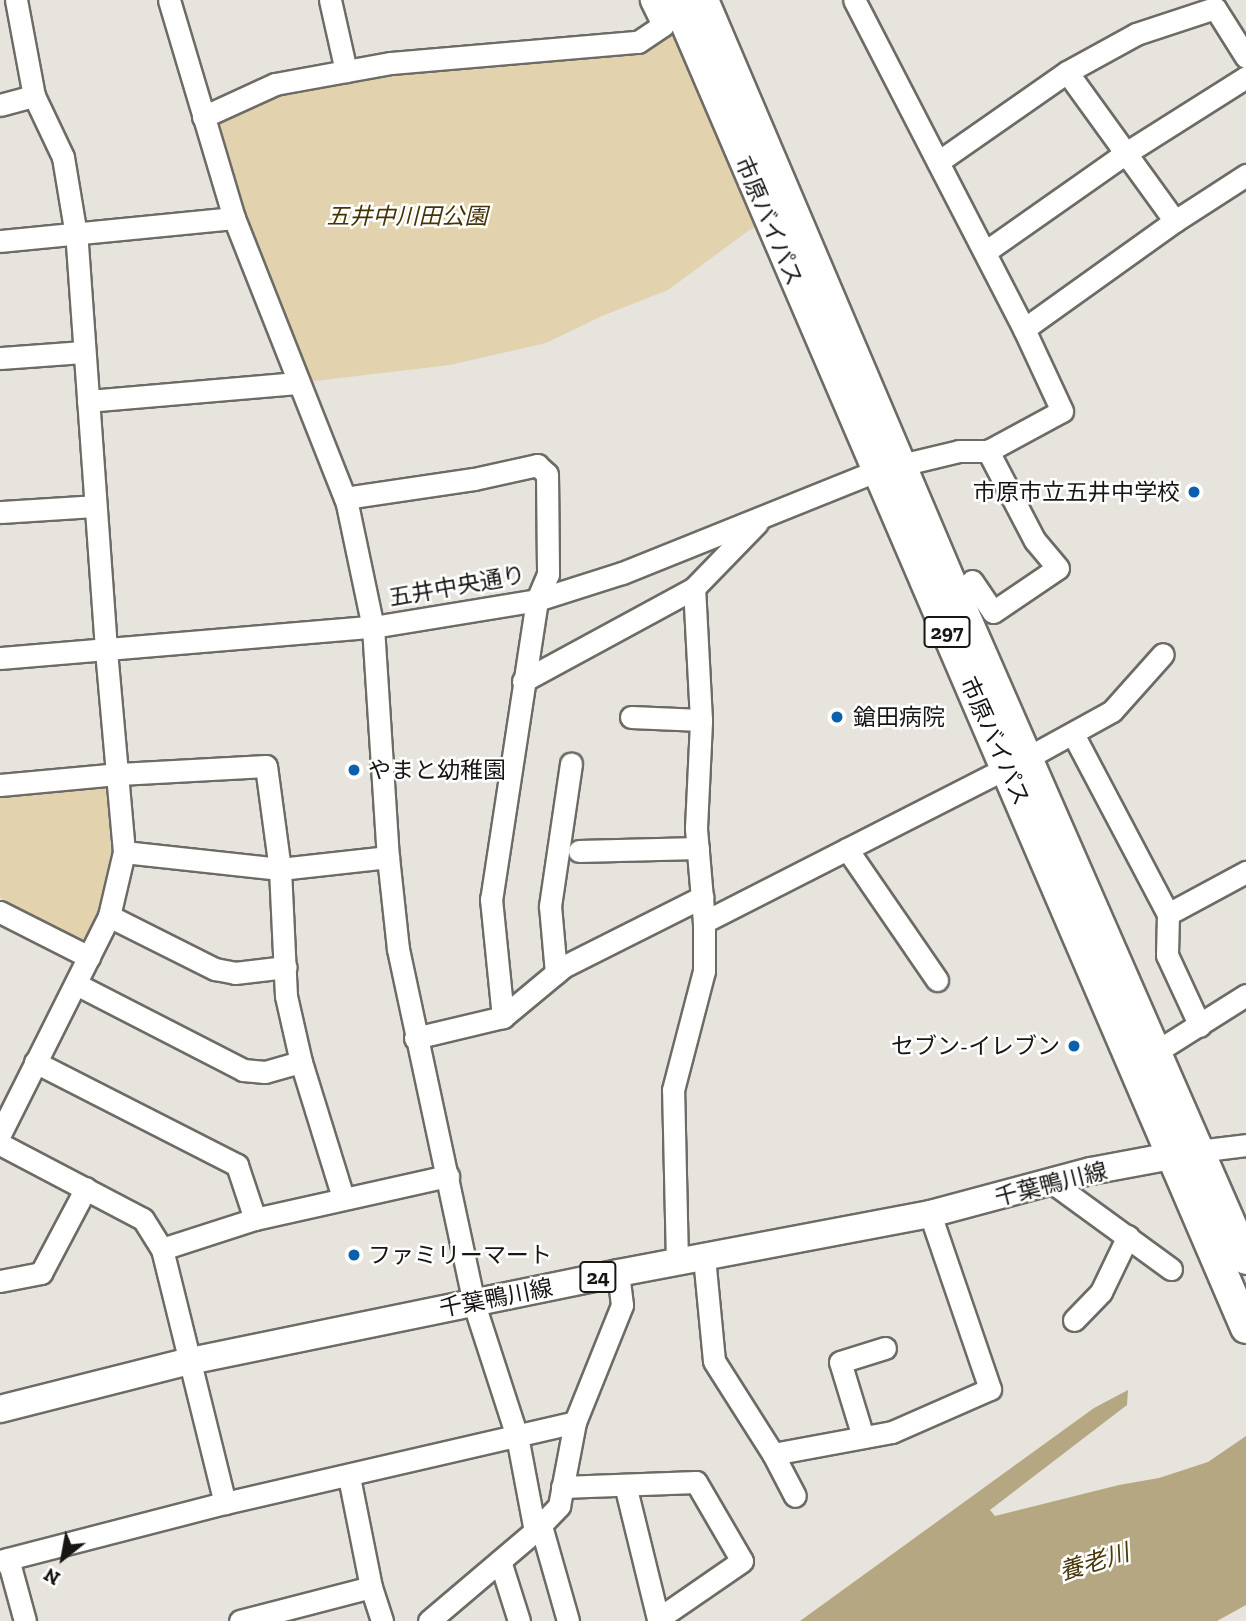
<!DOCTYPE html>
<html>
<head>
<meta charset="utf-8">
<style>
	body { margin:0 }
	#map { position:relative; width:1246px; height:1621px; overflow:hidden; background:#e7e4de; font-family:"Zilla Slab","Noto Sans JP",serif }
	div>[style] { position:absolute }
	.green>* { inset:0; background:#e2d3ae }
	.water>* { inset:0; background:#b6a783 }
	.roads { filter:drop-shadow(2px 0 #6d6b65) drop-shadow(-2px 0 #6d6b65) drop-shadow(0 2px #6d6b65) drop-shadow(0 -2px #6d6b65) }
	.minor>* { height:21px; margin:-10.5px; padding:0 10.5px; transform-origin:10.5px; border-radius:10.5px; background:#fff }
	.major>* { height:26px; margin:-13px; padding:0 13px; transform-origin:13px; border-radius:13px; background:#fff }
	.highway>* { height:30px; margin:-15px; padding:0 15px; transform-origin:15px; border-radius:15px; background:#fff }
	.dots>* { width:19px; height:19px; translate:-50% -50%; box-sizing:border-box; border:4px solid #fff; border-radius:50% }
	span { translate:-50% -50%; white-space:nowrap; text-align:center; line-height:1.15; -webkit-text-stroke:5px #fff; paint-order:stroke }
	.shield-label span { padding:2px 5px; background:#fff; border:2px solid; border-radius:5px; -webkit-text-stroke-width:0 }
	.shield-label { font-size:21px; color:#171614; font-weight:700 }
	.park-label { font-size:23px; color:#453504; font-style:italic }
	.street-label { font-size:23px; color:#171614 }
	.poi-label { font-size:23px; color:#171614 }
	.right { translate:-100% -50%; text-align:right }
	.left { translate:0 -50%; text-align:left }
	.water-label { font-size:24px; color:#4a3a0a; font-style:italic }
	.north { position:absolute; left:28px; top:1523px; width:70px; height:70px; -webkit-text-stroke:5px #fff; paint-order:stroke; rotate:211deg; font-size:19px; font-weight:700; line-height:28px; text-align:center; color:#171614 }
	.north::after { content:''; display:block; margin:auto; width:24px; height:32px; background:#171614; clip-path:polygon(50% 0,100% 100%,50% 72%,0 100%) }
</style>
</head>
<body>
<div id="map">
	<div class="green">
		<div style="clip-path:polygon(685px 20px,769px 220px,748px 231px,668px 290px,602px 316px,546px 343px,450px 365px,298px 383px,203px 117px,275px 84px,638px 42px)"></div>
		<div style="clip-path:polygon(102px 786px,107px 789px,111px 854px,100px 910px,87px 937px,77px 941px,8px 906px,0 897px,0 797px)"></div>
	</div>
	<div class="water">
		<div style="clip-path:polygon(1128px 1390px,1127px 1405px,990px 1510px,995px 1516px,1119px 1485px,1159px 1478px,1208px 1462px,1246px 1436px,1246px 1605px,1217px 1621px,800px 1621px,1094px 1408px)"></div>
	</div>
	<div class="roads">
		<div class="minor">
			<div style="left:169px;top:0;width:227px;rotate:73.4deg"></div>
			<div style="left:234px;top:218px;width:308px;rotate:68.4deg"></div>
			<div style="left:347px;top:504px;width:126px;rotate:78.1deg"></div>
			<div style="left:373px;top:627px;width:230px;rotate:86.3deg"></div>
			<div style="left:388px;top:857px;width:93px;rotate:83.8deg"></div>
			<div style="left:398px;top:949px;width:363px;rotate:77.9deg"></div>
			<div style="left:474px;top:1304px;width:139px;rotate:72deg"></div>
			<div style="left:517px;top:1436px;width:97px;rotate:79.3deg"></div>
			<div style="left:330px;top:0;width:73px;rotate:77.3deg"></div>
			<div style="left:1067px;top:72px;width:184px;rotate:54.1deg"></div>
			<div style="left:0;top:105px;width:35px;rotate:-15deg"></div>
			<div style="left:203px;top:117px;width:79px;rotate:-24.6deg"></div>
			<div style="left:275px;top:84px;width:118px;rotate:-10.3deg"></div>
			<div style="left:391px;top:63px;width:248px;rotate:-4.9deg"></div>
			<div style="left:638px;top:42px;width:30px;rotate:-34deg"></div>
			<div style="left:663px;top:25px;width:28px;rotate:-116deg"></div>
			<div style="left:938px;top:162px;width:157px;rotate:-34.9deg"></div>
			<div style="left:1067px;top:72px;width:79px;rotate:-28.8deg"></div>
			<div style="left:1136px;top:34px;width:83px;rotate:-18.2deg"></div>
			<div style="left:1215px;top:8px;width:58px;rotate:57.7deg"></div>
			<div style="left:0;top:241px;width:235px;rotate:-5.6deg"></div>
			<div style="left:985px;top:252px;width:172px;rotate:-35.1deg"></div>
			<div style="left:1126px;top:153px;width:142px;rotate:-32.3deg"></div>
			<div style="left:1024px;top:329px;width:186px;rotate:-35.6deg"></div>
			<div style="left:1175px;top:221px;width:85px;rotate:-32.9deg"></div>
			<div style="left:0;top:358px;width:83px;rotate:-4.1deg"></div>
			<div style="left:88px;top:401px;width:211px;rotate:-4.9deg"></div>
			<div style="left:345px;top:498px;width:130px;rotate:-8.4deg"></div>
			<div style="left:474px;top:479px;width:65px;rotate:-12.5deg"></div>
			<div style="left:537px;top:465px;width:13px;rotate:42deg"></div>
			<div style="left:547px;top:474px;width:100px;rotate:89.4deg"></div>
			<div style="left:548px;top:574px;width:28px;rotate:113deg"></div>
			<div style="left:537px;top:600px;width:303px;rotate:98.7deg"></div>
			<div style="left:491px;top:899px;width:119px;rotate:84.2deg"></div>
			<div style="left:0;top:512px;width:95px;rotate:-3.6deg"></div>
			<div style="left:972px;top:581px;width:37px;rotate:56deg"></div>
			<div style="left:993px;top:612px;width:78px;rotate:-34.1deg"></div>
			<div style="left:1058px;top:568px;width:35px;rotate:-130deg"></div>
			<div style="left:1035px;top:541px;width:102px;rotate:-117.6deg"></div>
			<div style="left:0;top:658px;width:374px;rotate:-4.8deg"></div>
			<div style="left:373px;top:627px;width:166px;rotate:-9.3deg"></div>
			<div style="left:537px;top:600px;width:89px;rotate:-17.6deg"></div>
			<div style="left:622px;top:573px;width:274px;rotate:-21.9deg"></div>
			<div style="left:876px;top:471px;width:85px;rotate:-13.5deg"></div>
			<div style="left:959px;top:451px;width:29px"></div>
			<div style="left:988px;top:451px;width:84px;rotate:-28.4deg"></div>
			<div style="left:1062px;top:411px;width:90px;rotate:-114.9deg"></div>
			<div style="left:1024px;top:329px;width:370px;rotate:-117.3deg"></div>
			<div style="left:523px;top:681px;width:195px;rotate:-28.5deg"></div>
			<div style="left:694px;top:588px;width:91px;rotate:-45.9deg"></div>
			<div style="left:631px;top:717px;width:70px;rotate:2.5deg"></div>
			<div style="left:1073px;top:734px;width:204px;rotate:62.2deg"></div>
			<div style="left:1168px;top:914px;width:41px;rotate:91.4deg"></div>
			<div style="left:1167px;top:955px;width:78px;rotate:65.1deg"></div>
			<div style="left:1027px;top:758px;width:97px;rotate:-28.9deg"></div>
			<div style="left:1112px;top:711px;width:76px;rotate:-48.2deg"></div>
			<div style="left:0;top:785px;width:120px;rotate:-5.3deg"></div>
			<div style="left:119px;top:774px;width:147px;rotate:-3.1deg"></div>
			<div style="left:266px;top:766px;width:104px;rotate:82.3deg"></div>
			<div style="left:280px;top:869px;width:127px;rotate:87.3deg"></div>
			<div style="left:286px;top:996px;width:68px;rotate:77.2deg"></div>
			<div style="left:301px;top:1062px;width:142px;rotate:72.8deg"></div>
			<div style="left:847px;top:849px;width:159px;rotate:55.5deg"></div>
			<div style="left:579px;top:851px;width:119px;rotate:-1.4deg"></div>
			<div style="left:124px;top:852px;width:157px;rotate:6.2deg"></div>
			<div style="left:280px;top:869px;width:109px;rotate:-6.3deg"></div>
			<div style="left:0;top:912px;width:100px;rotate:26.8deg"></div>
			<div style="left:1168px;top:914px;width:89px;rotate:-28.3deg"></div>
			<div style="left:109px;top:916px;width:119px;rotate:26.6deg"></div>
			<div style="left:215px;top:969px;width:20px;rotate:11deg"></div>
			<div style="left:235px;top:973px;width:51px;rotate:-6.7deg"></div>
			<div style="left:704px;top:922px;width:341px;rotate:-27deg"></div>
			<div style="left:556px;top:973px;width:67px;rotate:-95.1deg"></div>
			<div style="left:550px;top:906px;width:144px;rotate:-81.6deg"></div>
			<div style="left:76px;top:984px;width:188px;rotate:27.2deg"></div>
			<div style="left:243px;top:1070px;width:22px;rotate:5deg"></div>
			<div style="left:265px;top:1072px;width:37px;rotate:-16deg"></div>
			<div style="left:415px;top:1038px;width:90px;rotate:-13.4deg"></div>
			<div style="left:503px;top:1017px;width:78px;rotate:-39.8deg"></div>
			<div style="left:563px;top:967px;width:156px;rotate:-26.7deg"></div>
			<div style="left:1154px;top:1053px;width:109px;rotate:-32.2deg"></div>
			<div style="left:35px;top:1062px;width:227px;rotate:27deg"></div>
			<div style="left:237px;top:1165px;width:57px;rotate:71.6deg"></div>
			<div style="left:0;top:1134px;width:244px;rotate:-63.4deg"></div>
			<div style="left:109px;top:916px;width:66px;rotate:-76.8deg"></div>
			<div style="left:124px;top:852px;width:204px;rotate:-95.1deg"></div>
			<div style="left:106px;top:649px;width:415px;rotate:-94.1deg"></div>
			<div style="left:76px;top:235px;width:79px;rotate:-99.5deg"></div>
			<div style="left:63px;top:157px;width:68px;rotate:-115.4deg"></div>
			<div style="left:34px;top:96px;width:98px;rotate:-100.6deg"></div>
			<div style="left:0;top:1144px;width:161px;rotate:27.7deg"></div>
			<div style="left:143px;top:1219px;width:36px;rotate:58deg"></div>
			<div style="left:162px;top:1249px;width:262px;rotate:76.1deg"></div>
			<div style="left:1198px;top:1151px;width:48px;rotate:-7.1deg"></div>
			<div style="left:1053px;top:1183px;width:146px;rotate:36.1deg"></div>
			<div style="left:162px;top:1249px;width:98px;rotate:-17.9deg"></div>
			<div style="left:255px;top:1219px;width:198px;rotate:-12.6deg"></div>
			<div style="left:704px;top:1257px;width:104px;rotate:84.5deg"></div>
			<div style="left:714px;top:1361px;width:110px;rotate:57.6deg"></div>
			<div style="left:773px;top:1454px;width:47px;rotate:62.4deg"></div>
			<div style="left:677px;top:1262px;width:172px;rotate:-91.3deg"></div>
			<div style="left:673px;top:1090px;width:123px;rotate:-75.4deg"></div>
			<div style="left:704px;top:971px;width:49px;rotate:-90deg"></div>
			<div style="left:704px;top:922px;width:94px;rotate:-94.9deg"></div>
			<div style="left:696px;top:828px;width:108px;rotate:-87.3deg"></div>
			<div style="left:701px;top:720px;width:132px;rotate:-93deg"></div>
			<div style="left:0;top:1281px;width:42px;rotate:-11deg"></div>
			<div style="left:41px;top:1273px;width:96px;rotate:-62.1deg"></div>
			<div style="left:1074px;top:1320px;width:39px;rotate:-46deg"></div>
			<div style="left:1101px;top:1292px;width:62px;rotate:-64.3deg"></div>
			<div style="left:863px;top:1437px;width:78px;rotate:-107deg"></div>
			<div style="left:840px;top:1362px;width:47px;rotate:-17.3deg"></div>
			<div style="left:773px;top:1454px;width:121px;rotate:-10.5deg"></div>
			<div style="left:892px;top:1432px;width:107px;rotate:-23.7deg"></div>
			<div style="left:990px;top:1389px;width:185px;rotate:-108.9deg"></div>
			<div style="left:349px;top:1477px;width:112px;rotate:78.7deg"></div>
			<div style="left:371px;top:1587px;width:36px;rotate:72deg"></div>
			<div style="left:562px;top:1487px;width:134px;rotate:-2.1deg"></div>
			<div style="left:696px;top:1482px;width:91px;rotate:59.8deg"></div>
			<div style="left:742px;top:1561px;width:102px;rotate:145.4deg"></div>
			<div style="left:658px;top:1619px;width:138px;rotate:-103.8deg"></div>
			<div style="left:541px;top:1526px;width:99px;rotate:74.1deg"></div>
			<div style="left:8px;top:1559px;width:64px;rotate:74.7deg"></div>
			<div style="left:0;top:1561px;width:232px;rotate:-14.5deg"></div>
			<div style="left:225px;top:1503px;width:359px;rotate:-13deg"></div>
			<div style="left:500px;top:1561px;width:63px;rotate:72.4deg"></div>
			<div style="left:240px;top:1621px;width:135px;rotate:-14.5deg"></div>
			<div style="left:429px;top:1621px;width:139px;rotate:-40.3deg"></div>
			<div style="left:535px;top:1531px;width:35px;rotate:-46deg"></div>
			<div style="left:559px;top:1506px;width:86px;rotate:-79.2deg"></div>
			<div style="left:575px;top:1422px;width:126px;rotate:-68.1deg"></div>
			<div style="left:622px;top:1305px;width:32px;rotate:-97deg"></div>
		</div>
		<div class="major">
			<div style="left:0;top:1409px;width:196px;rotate:-14.2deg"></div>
			<div style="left:190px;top:1361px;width:437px;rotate:-11.6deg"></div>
			<div style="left:618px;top:1273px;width:318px;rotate:-10.7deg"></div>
			<div style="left:930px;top:1214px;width:167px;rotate:-15deg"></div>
			<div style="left:1091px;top:1171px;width:104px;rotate:-10.6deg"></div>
		</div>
		<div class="highway">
			<div style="left:676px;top:0;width:1445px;rotate:66.77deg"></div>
			<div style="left:703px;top:0;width:665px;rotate:66.98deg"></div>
			<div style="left:963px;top:612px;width:706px;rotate:66.38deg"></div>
		</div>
	</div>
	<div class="dots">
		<div style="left:1194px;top:492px;background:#0a60ae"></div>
		<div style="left:837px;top:717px;background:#0a60ae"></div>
		<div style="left:354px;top:770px;background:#0a60ae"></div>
		<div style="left:1074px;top:1046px;background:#0a60ae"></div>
		<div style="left:354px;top:1255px;background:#0a60ae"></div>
	</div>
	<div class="shield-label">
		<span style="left:947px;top:632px">297</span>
		<span style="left:598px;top:1277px">24</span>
	</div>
	<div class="park-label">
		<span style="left:407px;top:216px">五井中川田公園</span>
	</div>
	<div class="street-label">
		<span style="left:769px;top:221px;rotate:67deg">市原バイパス</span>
		<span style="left:457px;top:586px;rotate:-10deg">五井中央通り</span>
		<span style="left:995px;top:741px;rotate:66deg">市原バイパス</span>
		<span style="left:1051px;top:1184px;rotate:-14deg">千葉鴨川線</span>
		<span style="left:496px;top:1298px;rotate:-11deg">千葉鴨川線</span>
	</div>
	<div class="poi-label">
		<span class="right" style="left:1180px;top:492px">市原市立五井中学校</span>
		<span class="left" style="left:853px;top:717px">鎗田病院</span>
		<span class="left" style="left:368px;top:770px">やまと幼稚園</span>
		<span class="right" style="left:1060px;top:1046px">セブン-イレブン</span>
		<span class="left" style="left:368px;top:1255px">ファミリーマート</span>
	</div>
	<div class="water-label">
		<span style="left:1094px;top:1562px;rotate:-17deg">養老川</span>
	</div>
	<div class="north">N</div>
</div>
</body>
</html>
